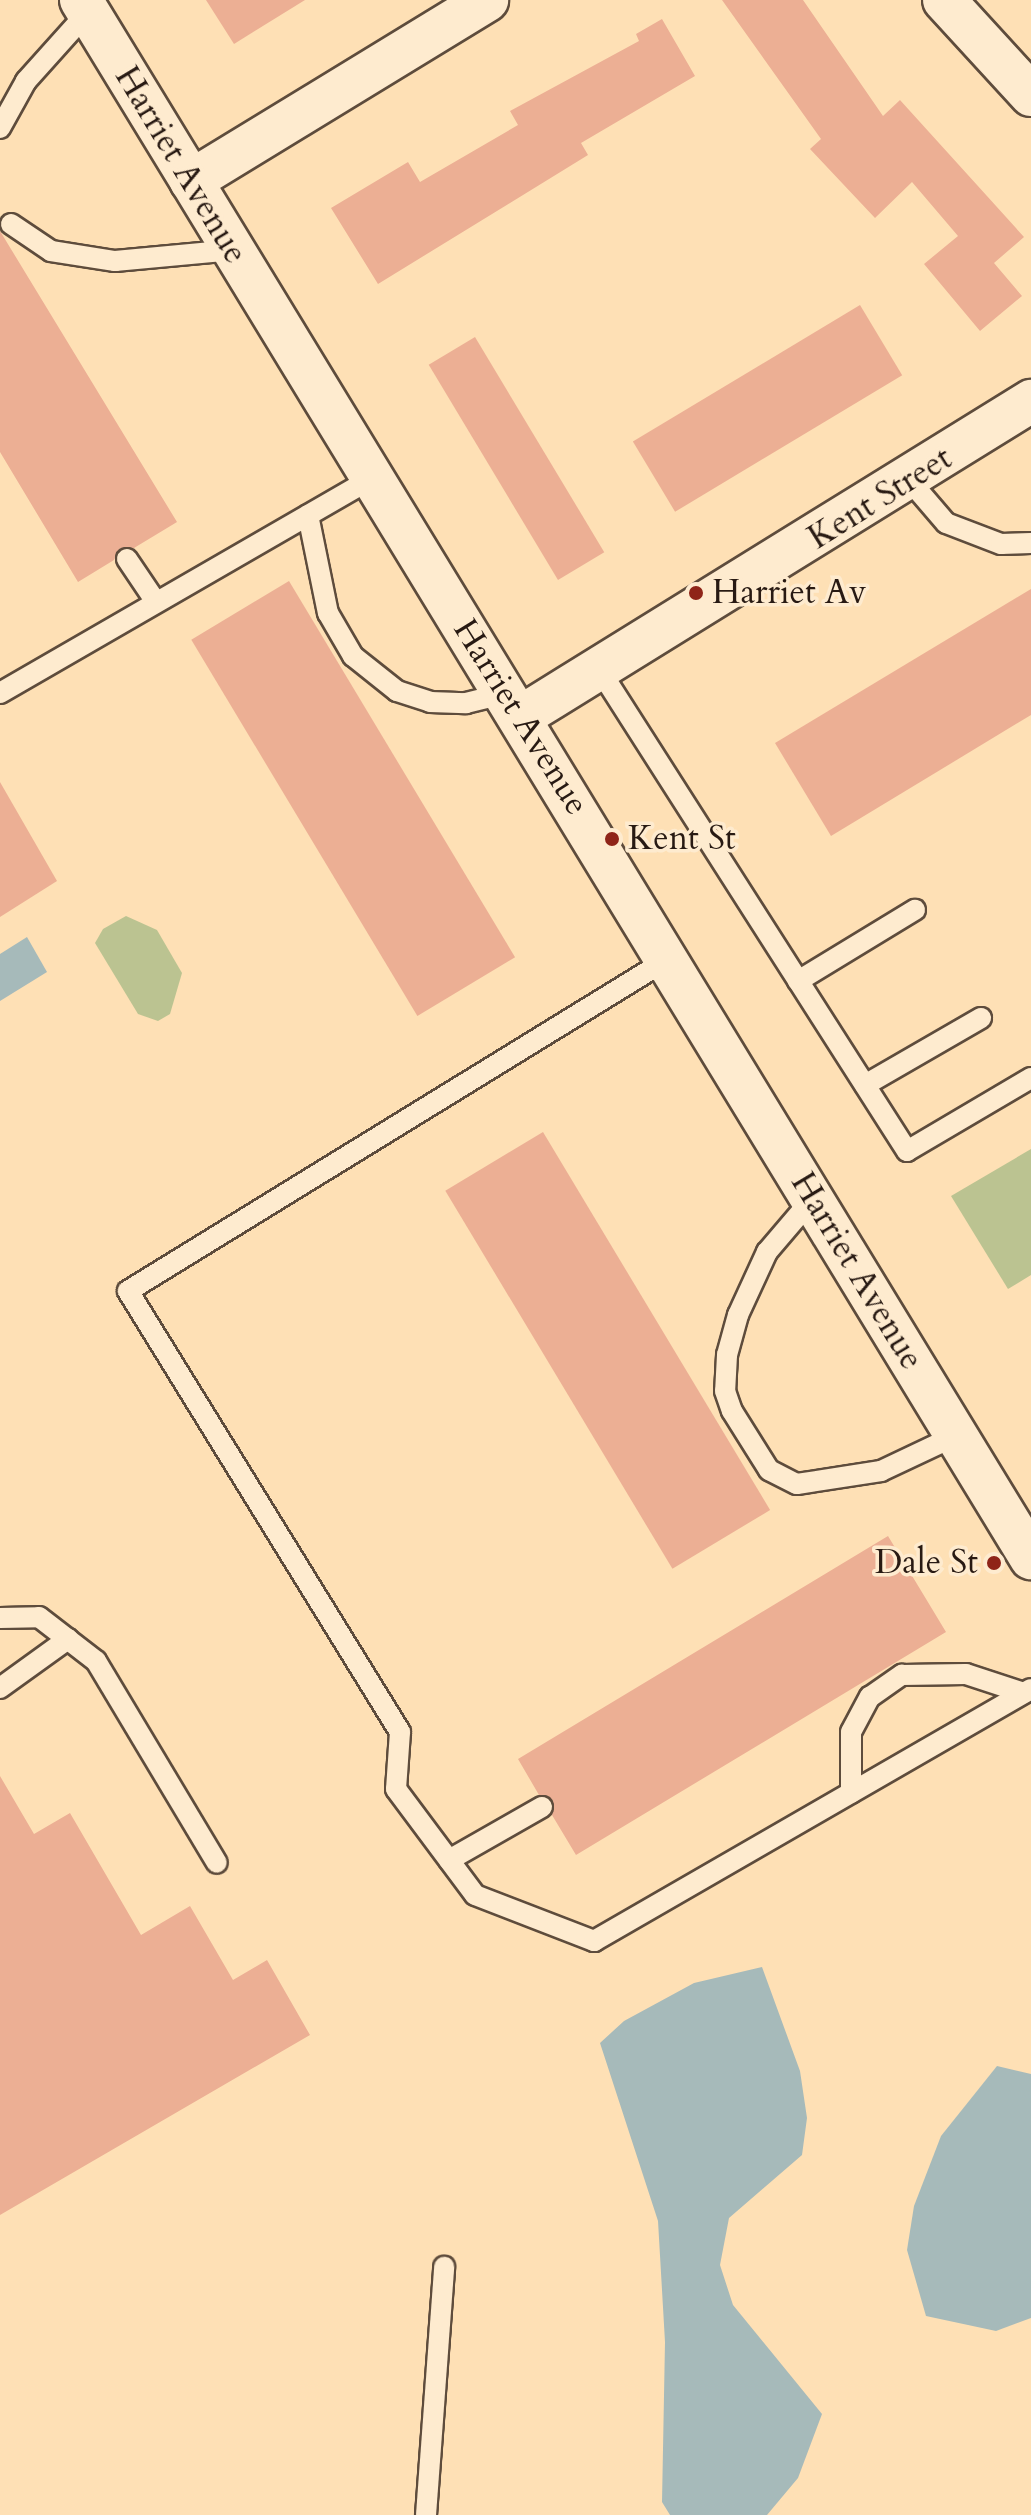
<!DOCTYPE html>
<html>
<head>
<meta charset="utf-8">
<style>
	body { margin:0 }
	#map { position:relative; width:1031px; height:2515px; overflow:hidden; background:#fee0b5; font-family:Cardo,serif }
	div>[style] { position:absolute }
	.green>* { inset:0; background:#bbc391 }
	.water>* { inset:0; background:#a6baba }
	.building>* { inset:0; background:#ecaf94; transform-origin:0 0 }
	.roads { filter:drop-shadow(2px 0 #5e4c3c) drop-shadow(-2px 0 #5e4c3c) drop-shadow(0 2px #5e4c3c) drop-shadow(0 -2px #5e4c3c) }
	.lane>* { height:20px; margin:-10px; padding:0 10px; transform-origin:10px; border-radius:10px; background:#feebcf }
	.street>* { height:42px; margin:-21px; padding:0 21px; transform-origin:21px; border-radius:21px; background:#feebcf }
	.dots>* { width:22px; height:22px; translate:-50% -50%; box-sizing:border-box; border:4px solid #feebcf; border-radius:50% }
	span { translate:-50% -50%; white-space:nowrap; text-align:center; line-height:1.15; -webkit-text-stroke:7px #feebcf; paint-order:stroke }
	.street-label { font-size:34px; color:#281a13 }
	.poi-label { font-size:34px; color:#281a13 }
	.left { translate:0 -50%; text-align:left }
	.right { translate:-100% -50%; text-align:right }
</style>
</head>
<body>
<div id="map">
	<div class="green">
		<div style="clip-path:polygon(126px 916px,157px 930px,182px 973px,170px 1014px,158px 1021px,138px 1014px,95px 943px,103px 929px)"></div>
		<div style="clip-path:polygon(1031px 1149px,1031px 1275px,1008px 1289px,951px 1196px)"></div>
	</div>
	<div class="water">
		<div style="clip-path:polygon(27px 937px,47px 972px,0 1001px,0 954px)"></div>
		<div style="clip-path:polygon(762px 1967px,800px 2071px,807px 2118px,802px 2155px,729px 2218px,720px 2265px,733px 2305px,822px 2414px,798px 2478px,767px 2515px,670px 2515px,662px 2502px,665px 2342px,658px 2221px,600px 2043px,624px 2021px,694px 1983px)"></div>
		<div style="clip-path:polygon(997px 2066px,1031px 2074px,1031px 2318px,996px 2331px,926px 2316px,907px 2250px,914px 2206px,941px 2136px)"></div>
	</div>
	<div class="building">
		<div style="clip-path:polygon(206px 0,305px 0,234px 44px)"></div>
		<div style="clip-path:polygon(722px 0,803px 0,883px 116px,900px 100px,1024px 237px,994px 263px,1022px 296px,980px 331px,924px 264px,958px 236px,912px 182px,875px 218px,810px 149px,821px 139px)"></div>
		<div style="clip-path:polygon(662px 19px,695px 76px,581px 143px,588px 155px,378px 284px,331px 208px,408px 162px,420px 182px,518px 125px,510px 111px,639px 41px,636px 34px)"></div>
		<div style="clip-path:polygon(0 231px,177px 522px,134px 548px,120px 548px,114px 560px,78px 582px,0 452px)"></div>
		<div style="left:860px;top:305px;width:82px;height:265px;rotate:59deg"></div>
		<div style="left:475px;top:337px;width:251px;height:54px;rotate:59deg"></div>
		<div style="left:289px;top:581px;width:439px;height:114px;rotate:59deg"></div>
		<div style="clip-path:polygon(1031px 589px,1031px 715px,831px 836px,775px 743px)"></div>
		<div style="clip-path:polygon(0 782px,57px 881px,0 917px)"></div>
		<div style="left:543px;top:1132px;width:441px;height:114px;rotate:59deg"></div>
		<div style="clip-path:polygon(888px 1536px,946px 1632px,576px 1855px,552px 1815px,553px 1800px,539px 1795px,518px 1759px)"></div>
		<div style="clip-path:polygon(0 1776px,34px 1834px,70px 1813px,141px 1935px,190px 1906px,233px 1980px,267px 1960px,310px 2035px,0 2215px)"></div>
	</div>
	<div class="roads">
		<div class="lane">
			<div style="left:0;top:128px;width:54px;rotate:-61deg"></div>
			<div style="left:26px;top:81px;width:93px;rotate:-48.1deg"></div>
			<div style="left:11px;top:224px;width:48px;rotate:34deg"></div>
			<div style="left:51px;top:251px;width:65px;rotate:8.9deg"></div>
			<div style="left:115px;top:261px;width:119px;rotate:-5.3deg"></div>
			<div style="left:910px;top:481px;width:55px;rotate:49.4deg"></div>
			<div style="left:946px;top:523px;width:59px;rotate:20.9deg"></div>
			<div style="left:1001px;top:544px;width:30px;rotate:-2deg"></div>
			<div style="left:308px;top:515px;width:100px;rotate:78.5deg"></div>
			<div style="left:328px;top:613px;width:50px;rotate:59.8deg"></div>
			<div style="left:353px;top:656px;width:56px;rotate:38.5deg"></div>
			<div style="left:397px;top:691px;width:35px;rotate:18deg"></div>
			<div style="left:430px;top:702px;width:36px;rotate:2deg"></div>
			<div style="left:466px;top:703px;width:42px;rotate:-13.7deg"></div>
			<div style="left:127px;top:559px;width:52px;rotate:56deg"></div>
			<div style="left:599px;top:669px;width:572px;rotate:57.42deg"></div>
			<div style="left:907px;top:1151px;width:144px;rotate:-30.5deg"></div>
			<div style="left:0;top:693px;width:431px;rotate:-30deg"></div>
			<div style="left:668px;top:959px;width:634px;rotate:148.42deg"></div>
			<div style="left:128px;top:1291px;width:518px;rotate:58.33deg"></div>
			<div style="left:400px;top:1732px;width:57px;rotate:94deg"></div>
			<div style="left:396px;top:1789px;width:132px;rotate:53.3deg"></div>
			<div style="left:475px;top:1895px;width:128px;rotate:21.1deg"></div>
			<div style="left:594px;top:1941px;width:504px;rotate:-29.97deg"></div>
			<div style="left:798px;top:981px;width:137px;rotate:-31.3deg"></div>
			<div style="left:865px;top:1085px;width:134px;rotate:-30deg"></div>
			<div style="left:813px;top:1198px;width:71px;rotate:130.4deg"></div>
			<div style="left:767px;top:1252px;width:69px;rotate:114.7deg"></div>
			<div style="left:738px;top:1315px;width:41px;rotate:105.4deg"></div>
			<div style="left:727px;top:1355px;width:36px;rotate:93deg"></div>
			<div style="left:725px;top:1391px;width:21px;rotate:71deg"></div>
			<div style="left:732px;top:1411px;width:70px;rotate:57.9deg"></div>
			<div style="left:769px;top:1470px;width:31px;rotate:27deg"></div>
			<div style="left:797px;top:1484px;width:85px;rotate:-8.8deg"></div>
			<div style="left:881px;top:1471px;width:84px;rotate:-25.3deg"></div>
			<div style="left:0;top:1618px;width:39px;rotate:-1deg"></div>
			<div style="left:39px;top:1617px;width:72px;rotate:37.7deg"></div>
			<div style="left:96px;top:1661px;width:235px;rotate:59.1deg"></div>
			<div style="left:0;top:1688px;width:84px;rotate:-35.8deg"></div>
			<div style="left:851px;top:1793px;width:61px;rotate:-90deg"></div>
			<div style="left:851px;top:1732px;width:40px;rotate:-62deg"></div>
			<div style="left:870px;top:1697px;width:39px;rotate:-35deg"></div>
			<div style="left:902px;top:1675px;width:64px;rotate:-0.9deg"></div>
			<div style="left:966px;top:1674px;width:61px;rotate:18.1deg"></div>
			<div style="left:449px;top:1860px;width:107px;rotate:-29.7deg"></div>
			<div style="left:426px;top:2515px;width:249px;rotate:-85.8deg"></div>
		</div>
		<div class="street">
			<div style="left:81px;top:0;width:1825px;rotate:58.63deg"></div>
			<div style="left:944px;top:0;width:129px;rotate:47.5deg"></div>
			<div style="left:191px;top:181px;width:347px;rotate:-31.4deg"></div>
			<div style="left:522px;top:716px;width:599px;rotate:-31.75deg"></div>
		</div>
	</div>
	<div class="dots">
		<div style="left:696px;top:593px;background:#8f2418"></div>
		<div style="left:612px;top:839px;background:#8f2418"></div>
		<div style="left:994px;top:1563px;background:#8f2418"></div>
	</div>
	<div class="street-label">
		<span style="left:181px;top:165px;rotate:59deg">Harriet Avenue</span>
		<span style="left:880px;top:498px;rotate:-32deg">Kent Street</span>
		<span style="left:521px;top:717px;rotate:58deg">Harriet Avenue</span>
		<span style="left:857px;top:1271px;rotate:59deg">Harriet Avenue</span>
	</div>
	<div class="poi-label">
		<span class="left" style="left:712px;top:593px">Harriet Av</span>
		<span class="left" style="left:628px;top:839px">Kent St</span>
		<span class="right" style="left:978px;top:1563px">Dale St</span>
	</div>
</div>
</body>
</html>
